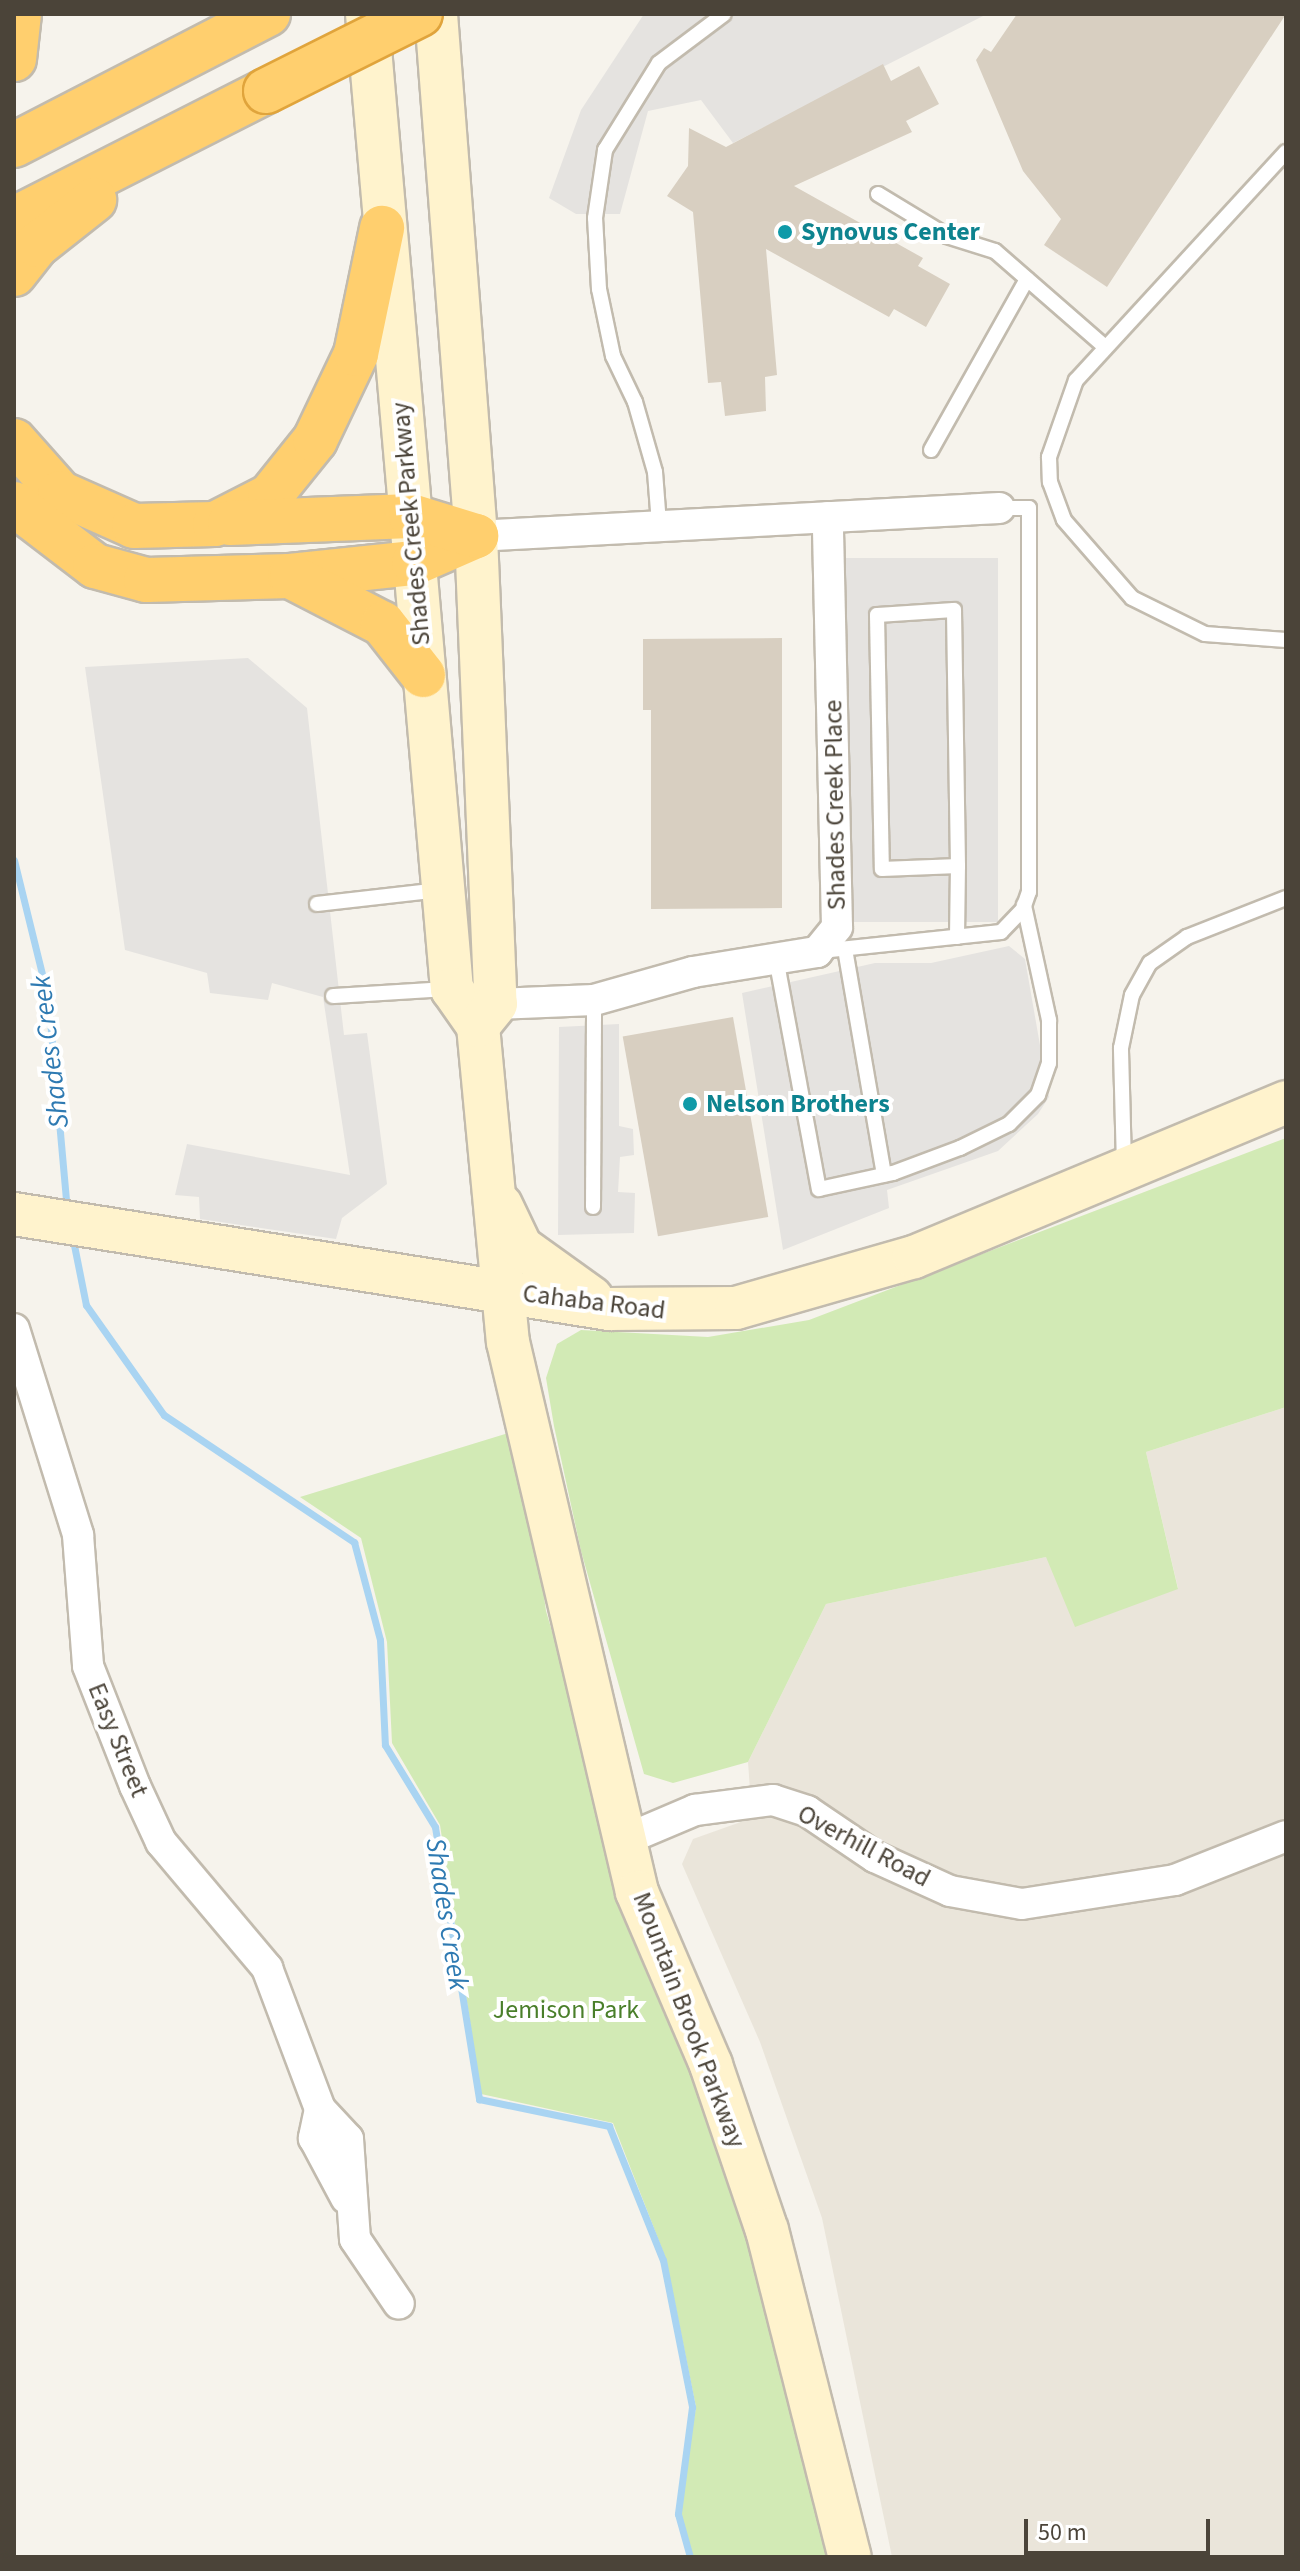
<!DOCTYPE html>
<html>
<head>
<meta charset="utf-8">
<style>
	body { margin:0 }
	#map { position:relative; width:1300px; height:2571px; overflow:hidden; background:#f6f3ec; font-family:"Source Sans 3",sans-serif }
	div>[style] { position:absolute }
	.residential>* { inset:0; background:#eae5da }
	.green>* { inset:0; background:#d2eab5 }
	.parking>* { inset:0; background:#e5e3e0; transform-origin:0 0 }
	.stream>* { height:7px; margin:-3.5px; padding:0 3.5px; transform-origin:3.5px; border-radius:3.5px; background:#a9d4f2 }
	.building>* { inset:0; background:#d8cfc1; transform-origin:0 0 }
	.roads { filter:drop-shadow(2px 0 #c2bbae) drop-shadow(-2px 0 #c2bbae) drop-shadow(0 2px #c2bbae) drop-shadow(0 -2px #c2bbae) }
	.lane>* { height:14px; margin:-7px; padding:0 7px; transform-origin:7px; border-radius:7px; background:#fff }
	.street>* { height:30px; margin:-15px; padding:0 15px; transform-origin:15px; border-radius:15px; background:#fff }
	.secondary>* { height:42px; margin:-21px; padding:0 21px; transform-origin:21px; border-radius:21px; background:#fff3cd }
	.highway>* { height:44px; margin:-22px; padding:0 22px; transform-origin:22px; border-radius:22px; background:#ffcf6e }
	.bridges { filter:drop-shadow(2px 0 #e0a43c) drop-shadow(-2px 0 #e0a43c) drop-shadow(0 2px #e0a43c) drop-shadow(0 -2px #e0a43c) }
	.highway-bridge>* { height:44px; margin:-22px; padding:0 22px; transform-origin:22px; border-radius:22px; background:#ffcf6e }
	.dots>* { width:22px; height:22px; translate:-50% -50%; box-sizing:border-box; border:4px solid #fff; border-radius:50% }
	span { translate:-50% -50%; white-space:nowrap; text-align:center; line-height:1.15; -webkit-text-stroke:8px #fff; paint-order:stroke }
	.culture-label { font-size:26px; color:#0d838f; font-weight:700 }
	.left { translate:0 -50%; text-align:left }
	.street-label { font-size:26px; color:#4b4439 }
	.park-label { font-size:26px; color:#4a7f2a }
	.water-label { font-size:28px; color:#2e7ab2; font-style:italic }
	.frame { position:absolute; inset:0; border:16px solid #4b4439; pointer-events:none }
	.scale { position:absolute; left:1024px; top:2519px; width:186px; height:36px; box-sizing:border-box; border:4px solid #4b4439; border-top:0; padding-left:10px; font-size:24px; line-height:28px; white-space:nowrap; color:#4b4439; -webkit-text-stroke:6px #fff; paint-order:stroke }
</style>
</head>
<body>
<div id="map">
	<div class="residential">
		<div style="clip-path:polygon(1286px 1407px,1286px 2557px,892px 2557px,822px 2218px,760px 2042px,682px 1864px,693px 1839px,752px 1818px,748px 1762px,826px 1604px,1046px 1557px,1178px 1588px,1146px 1452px)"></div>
	</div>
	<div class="green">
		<div style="clip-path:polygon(1286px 1138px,1286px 1407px,1146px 1452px,1178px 1589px,1075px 1627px,1046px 1557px,826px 1604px,748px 1762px,673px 1783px,644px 1774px,581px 1551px,554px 1426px,546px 1378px,557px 1344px,581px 1330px,708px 1337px,809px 1320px)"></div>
		<div style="clip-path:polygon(521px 1429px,546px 1611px,632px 1901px,758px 2254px,835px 2557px,688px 2557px,678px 2514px,696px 2407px,666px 2259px,613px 2123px,481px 2094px,440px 1825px,392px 1743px,387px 1642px,361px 1538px,300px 1497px)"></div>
	</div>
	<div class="parking">
		<div style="clip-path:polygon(644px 14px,987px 14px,733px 143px,701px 100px,648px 111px,620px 214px,576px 214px,549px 198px,581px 110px)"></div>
		<div style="left:845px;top:558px;width:153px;height:364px"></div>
		<div style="clip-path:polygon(248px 658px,307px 708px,344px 1035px,367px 1033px,387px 1184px,342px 1218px,336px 1239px,200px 1219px,199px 1197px,175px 1195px,187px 1144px,350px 1175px,323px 997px,272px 983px,268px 1000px,210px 993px,207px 973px,125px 950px,85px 667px)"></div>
		<div style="clip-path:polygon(1009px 946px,1025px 959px,1049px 1097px,1038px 1114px,998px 1151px,887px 1190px,889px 1208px,783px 1250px,742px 993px,875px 963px,931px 963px)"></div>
		<div style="clip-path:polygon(619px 1024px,619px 1126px,633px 1129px,634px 1155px,620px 1157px,618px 1192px,635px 1193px,634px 1233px,558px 1235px,559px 1027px)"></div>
	</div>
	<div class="stream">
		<div style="left:14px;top:860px;width:142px;rotate:76.2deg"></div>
		<div style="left:48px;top:998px;width:202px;rotate:84.9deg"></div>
		<div style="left:74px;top:1245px;width:61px;rotate:78.7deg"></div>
		<div style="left:86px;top:1305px;width:135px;rotate:54.7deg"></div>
		<div style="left:164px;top:1415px;width:229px;rotate:33.8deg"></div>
		<div style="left:354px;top:1542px;width:101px;rotate:75.1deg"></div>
		<div style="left:380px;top:1640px;width:105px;rotate:87.3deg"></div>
		<div style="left:385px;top:1745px;width:96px;rotate:58.6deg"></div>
		<div style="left:435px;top:1827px;width:276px;rotate:80.8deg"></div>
		<div style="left:479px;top:2099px;width:133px;rotate:11.7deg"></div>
		<div style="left:609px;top:2126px;width:144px;rotate:68.1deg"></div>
		<div style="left:663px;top:2260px;width:150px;rotate:78.8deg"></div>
		<div style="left:692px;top:2407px;width:108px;rotate:97.5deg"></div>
		<div style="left:678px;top:2514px;width:45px;rotate:74.4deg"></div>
	</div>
	<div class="building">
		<div style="clip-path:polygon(1017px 14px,1286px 14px,1107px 287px,1044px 245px,1061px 219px,1023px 171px,976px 60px,984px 48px,991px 52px)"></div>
		<div style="clip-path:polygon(883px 64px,891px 81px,919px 66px,939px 104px,906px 121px,912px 132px,794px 186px,923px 258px,918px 266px,950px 284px,926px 327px,894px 309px,889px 317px,766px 249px,777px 375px,765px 377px,766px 411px,725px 416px,721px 382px,708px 383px,693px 212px,667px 196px,688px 166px,689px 128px,726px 147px)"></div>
		<div style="clip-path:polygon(782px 638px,782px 908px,651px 909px,651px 710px,643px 710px,643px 639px)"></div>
		<div style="left:733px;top:1017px;width:203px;height:112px;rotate:80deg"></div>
	</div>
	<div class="roads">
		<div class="lane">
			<div style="left:1286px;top:152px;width:310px;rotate:132.6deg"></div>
			<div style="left:1076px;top:380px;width:82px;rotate:109.3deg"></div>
			<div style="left:1049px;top:457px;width:25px;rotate:88deg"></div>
			<div style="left:1050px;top:482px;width:40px;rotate:69.8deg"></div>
			<div style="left:1064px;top:520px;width:103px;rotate:48.9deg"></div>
			<div style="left:1132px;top:598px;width:81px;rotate:26.3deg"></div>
			<div style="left:1205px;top:634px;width:81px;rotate:4.2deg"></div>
			<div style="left:878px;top:194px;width:81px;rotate:31.3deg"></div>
			<div style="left:947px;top:236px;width:50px;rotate:17.4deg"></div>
			<div style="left:995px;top:251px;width:145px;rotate:41.1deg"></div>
			<div style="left:931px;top:450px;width:196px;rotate:-60.7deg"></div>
			<div style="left:659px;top:524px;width:52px;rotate:-94.4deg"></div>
			<div style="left:655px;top:472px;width:73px;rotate:-105.9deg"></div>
			<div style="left:635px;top:402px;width:51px;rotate:-115.6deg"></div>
			<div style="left:613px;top:356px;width:68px;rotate:-101.8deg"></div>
			<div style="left:599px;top:289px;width:71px;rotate:-93.2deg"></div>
			<div style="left:595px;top:218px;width:69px;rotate:-81.6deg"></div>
			<div style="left:605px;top:150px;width:102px;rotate:-58.2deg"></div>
			<div style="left:659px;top:63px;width:81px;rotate:-37deg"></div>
			<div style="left:317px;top:904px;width:123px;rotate:-6.5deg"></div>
			<div style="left:957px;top:937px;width:71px;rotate:-89.2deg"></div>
			<div style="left:958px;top:866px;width:256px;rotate:-90.9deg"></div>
			<div style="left:954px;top:610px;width:77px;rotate:176.3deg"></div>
			<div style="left:877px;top:615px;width:254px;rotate:88.9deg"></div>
			<div style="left:882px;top:869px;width:76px;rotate:-2.3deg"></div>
			<div style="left:845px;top:949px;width:229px;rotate:80.2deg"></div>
			<div style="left:821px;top:951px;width:181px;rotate:-6deg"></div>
			<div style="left:1001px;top:932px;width:32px;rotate:-46deg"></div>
			<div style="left:1023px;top:909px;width:18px;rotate:-71deg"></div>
			<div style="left:1029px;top:892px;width:384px;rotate:-90deg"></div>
			<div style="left:1029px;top:508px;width:30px;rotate:180deg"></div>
			<div style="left:776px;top:958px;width:235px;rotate:79.5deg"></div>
			<div style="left:819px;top:1189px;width:76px;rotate:-12.2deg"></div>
			<div style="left:893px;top:1173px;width:72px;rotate:-20.5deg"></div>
			<div style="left:960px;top:1148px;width:55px;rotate:-26.1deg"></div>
			<div style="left:1009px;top:1124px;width:41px;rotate:-45deg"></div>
			<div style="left:1038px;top:1095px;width:34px;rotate:-71deg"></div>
			<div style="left:1049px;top:1063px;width:43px;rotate:-90deg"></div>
			<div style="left:1049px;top:1020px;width:118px;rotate:-102.3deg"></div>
			<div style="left:333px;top:996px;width:115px;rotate:-3.5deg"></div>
			<div style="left:1124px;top:1165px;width:117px;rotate:-91.5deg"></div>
			<div style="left:1121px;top:1048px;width:54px;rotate:-78.3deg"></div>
			<div style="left:1132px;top:995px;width:37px;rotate:-61deg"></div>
			<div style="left:1150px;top:963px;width:45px;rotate:-35.1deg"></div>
			<div style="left:1187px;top:937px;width:106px;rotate:-21.5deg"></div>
			<div style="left:593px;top:1207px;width:207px;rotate:-89.7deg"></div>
		</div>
		<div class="street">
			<div style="left:476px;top:536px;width:524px;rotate:-3.06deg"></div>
			<div style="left:496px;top:1004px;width:98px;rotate:-2.3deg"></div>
			<div style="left:594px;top:1000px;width:103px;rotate:-15.8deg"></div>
			<div style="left:693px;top:972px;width:126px;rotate:-9.2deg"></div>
			<div style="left:817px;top:952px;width:32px;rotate:-51deg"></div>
			<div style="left:837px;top:927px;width:410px;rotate:-91.3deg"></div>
			<div style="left:14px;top:1329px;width:216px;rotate:72.7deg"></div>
			<div style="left:78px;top:1535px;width:131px;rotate:85.6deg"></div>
			<div style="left:88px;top:1666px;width:129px;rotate:68.6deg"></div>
			<div style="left:135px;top:1786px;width:62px;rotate:65.1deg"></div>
			<div style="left:161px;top:1842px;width:165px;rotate:49.9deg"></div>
			<div style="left:267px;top:1968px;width:151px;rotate:69.4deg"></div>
			<div style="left:320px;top:2109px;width:41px;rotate:47deg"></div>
			<div style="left:348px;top:2139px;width:100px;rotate:86deg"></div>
			<div style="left:355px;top:2239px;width:78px;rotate:55.9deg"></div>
			<div style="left:629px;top:1838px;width:72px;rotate:-23deg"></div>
			<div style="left:695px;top:1810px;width:79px;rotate:-7.3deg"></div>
			<div style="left:773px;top:1800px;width:36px;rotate:18deg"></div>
			<div style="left:807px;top:1811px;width:82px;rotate:34.1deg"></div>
			<div style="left:875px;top:1857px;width:82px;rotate:24.4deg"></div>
			<div style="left:950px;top:1891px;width:73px;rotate:10.2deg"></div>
			<div style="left:1022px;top:1904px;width:155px;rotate:-8.9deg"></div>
			<div style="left:1175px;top:1880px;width:119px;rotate:-21.6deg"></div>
			<div style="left:320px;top:2109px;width:30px;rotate:102deg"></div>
			<div style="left:314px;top:2138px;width:68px;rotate:61.9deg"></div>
		</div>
		<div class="secondary">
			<div style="left:367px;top:14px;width:979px;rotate:85.02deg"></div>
			<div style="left:452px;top:989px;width:45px;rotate:54.9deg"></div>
			<div style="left:478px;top:1026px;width:317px;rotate:84.6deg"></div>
			<div style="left:508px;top:1342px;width:565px;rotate:76.8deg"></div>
			<div style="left:637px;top:1892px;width:188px;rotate:66.8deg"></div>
			<div style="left:711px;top:2065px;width:174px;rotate:71.3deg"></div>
			<div style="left:767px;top:2230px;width:337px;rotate:75.8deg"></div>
			<div style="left:436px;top:14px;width:524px;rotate:85.62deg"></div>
			<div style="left:476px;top:536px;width:468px;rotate:87.6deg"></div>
			<div style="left:496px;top:1004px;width:28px;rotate:129deg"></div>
			<div style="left:501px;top:1205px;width:47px;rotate:64.5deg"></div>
			<div style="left:521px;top:1247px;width:87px;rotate:35.7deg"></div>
			<div style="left:14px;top:1214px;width:603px;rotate:9.07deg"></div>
			<div style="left:609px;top:1309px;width:127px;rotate:-0.5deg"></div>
			<div style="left:736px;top:1308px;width:185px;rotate:-16deg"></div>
			<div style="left:914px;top:1257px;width:403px;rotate:-22.6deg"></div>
		</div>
		<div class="highway">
			<div style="left:14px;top:59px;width:45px;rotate:-83.7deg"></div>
			<div style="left:14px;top:145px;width:286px;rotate:-27.3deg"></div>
			<div style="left:14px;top:219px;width:283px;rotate:-26.9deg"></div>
			<div style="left:14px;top:274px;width:37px;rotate:-52deg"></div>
			<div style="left:37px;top:245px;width:73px;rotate:-38.3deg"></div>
			<div style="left:14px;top:441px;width:69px;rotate:48.5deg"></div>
			<div style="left:60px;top:493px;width:81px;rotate:24deg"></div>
			<div style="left:134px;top:526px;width:81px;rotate:-1.4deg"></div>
			<div style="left:215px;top:524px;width:62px;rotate:-27deg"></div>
			<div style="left:270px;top:496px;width:72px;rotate:-51.2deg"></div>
			<div style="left:315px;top:440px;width:95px;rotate:-64.5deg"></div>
			<div style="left:356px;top:354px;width:129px;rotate:-78.3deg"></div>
			<div style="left:14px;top:504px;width:102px;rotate:37.4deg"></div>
			<div style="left:95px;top:566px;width:53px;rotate:15.4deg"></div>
			<div style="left:146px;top:580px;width:144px;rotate:-1.6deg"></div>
			<div style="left:290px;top:576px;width:125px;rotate:-6deg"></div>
			<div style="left:414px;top:563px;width:68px;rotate:-23.5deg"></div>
			<div style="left:230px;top:523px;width:181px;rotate:-2.2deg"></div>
			<div style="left:411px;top:516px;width:68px;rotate:17.1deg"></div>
			<div style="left:292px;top:577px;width:102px;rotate:27.3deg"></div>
			<div style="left:383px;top:624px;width:65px;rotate:51.9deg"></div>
		</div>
	</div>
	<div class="bridges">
		<div class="highway-bridge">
			<div style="left:266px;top:91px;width:172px;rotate:-26.6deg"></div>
		</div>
	</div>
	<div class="dots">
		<div style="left:785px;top:232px;background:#0f9aa8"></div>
		<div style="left:690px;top:1104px;background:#0f9aa8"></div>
	</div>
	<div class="culture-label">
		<span class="left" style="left:801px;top:232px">Synovus Center</span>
		<span class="left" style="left:706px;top:1104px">Nelson Brothers</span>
	</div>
	<div class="street-label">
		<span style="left:411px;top:524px;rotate:-95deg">Shades Creek Parkway</span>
		<span style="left:835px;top:805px;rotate:-91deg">Shades Creek Place</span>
		<span style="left:594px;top:1302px;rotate:7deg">Cahaba Road</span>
		<span style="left:118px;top:1740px;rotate:68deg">Easy Street</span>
		<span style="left:864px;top:1846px;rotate:28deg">Overhill Road</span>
		<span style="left:689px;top:2020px;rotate:69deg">Mountain Brook Parkway</span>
	</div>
	<div class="park-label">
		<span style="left:566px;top:2010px">Jemison Park</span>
	</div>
	<div class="water-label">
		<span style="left:50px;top:1052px;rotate:-97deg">Shades Creek</span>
		<span style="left:447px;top:1914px;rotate:81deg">Shades Creek</span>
	</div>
	<div class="frame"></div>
	<div class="scale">50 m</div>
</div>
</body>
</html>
